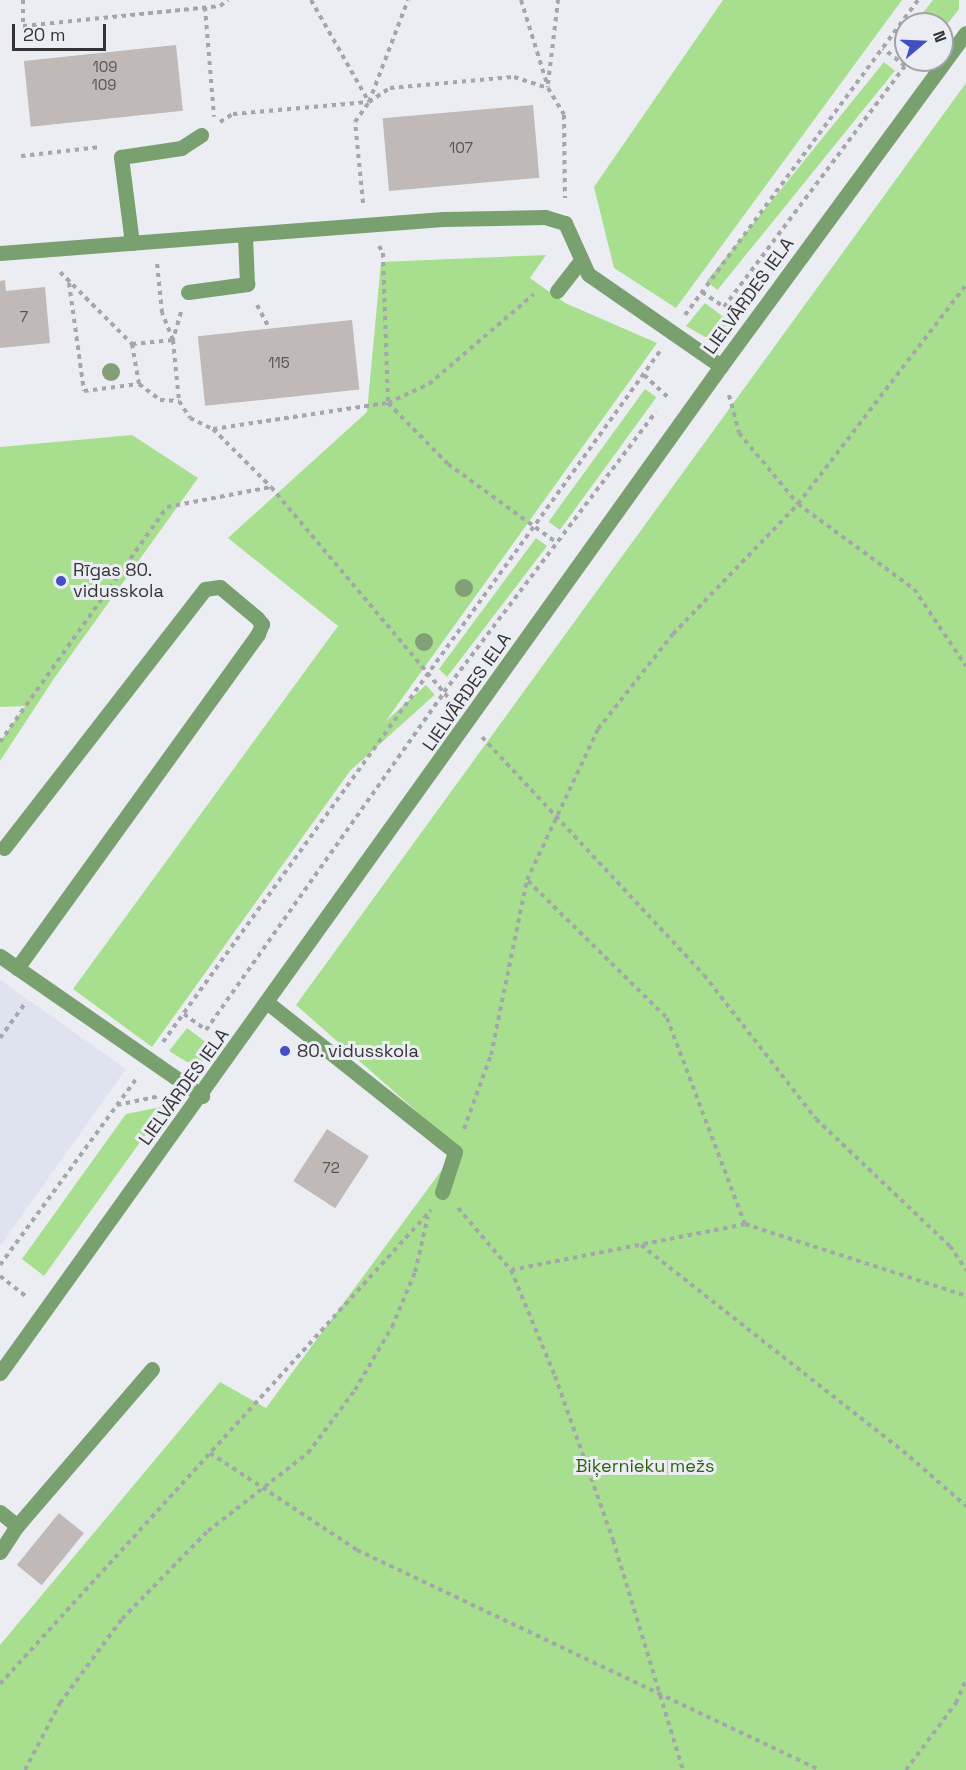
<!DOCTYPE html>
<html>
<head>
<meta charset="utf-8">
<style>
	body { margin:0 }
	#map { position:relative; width:966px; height:1770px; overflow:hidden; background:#ebedf3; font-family:"Space Grotesk",sans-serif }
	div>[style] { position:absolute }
	.built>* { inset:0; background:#dfe2ef }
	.green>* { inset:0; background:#a8df8f; transform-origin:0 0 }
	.building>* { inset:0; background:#c0b9b7; transform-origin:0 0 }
	.path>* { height:4px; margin-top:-2px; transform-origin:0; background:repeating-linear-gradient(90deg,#a5a6ab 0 4.5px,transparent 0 9px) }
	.minor>* { height:15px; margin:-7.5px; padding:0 7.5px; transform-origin:7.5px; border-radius:7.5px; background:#79a06f }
	.trees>* { width:18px; height:18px; margin:-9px; border-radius:50%; background:#839f75 }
	.dots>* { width:16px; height:16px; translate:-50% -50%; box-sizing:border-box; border:3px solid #ebedf3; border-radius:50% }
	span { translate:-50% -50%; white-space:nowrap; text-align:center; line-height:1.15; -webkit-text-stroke:6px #ebedf3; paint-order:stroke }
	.number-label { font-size:15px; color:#575557 }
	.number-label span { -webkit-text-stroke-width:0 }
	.street-label { font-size:18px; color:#343437 }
	.poi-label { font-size:18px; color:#343437 }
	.left { translate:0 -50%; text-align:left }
	.park-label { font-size:18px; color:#2e5f0e }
	.north { position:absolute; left:894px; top:12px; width:60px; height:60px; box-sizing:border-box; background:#ebedf3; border:2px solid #a2a3a8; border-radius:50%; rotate:71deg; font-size:16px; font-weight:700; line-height:24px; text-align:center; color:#343437 }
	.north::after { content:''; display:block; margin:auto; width:21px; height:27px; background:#4250c4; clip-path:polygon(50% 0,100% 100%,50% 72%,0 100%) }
	.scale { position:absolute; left:12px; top:24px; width:94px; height:27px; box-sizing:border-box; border:3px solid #343437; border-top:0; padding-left:8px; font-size:18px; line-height:21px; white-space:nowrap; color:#343437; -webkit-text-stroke:4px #ebedf3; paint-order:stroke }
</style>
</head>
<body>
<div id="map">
	<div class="built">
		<div style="clip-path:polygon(0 980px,126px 1069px,0 1246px)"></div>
	</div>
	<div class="green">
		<div style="clip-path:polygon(723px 0,902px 0,676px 308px,614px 268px,594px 187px)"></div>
		<div style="clip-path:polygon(933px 0,959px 0,959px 9px,942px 31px,942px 24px,914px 24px)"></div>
		<div style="left:884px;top:62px;width:14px;height:282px;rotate:39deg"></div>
		<div style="clip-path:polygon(966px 83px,966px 1770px,0 1770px,0 1645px,220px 1382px,266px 1408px,458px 1148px,296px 1005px)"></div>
		<div style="clip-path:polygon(546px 255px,530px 278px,565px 303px,657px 343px,152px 1047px,73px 989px,338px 626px,228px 538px,367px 412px,381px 262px)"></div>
		<div style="clip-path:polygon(705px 303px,729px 321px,719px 336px,705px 337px,686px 326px)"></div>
		<div style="left:645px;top:389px;width:14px;height:164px;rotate:36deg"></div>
		<div style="clip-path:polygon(132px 435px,198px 478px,53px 680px,0 761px,0 742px,25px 706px,0 707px,0 447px)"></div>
		<div style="clip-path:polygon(536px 538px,547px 546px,447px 677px,439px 669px)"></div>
		<div style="left:426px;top:685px;width:13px;height:397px;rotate:48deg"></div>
		<div style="clip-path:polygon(187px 1028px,211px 1046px,201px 1062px,187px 1062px,169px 1051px)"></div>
		<div style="clip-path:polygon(166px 1106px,44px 1276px,22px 1259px,126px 1114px)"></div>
	</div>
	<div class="building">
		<div style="left:176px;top:45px;width:66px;height:153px;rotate:84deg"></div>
		<div style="left:533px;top:105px;width:73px;height:151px;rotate:85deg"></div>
		<div style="clip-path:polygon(5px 280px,6px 291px,45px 287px,50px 343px,0 348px,0 281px)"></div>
		<div style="left:352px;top:320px;width:70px;height:155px;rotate:84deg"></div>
		<div style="left:327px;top:1129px;width:50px;height:62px;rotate:33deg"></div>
		<div style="left:59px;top:1513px;width:32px;height:67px;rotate:39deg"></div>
	</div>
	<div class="path">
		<div style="left:23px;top:0;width:26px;rotate:90deg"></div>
		<div style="left:23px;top:26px;width:198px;rotate:-5.8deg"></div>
		<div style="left:220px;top:6px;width:10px;rotate:-37deg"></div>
		<div style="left:311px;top:0;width:117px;rotate:60.4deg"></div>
		<div style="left:521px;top:0;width:91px;rotate:72.8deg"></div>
		<div style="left:205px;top:7px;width:110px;rotate:85.3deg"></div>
		<div style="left:548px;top:84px;width:85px;rotate:-83.2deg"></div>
		<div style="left:369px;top:102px;width:109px;rotate:-69.1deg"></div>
		<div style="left:220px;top:122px;width:15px;rotate:-32deg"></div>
		<div style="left:233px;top:114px;width:136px;rotate:-5.1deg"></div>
		<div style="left:21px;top:156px;width:80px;rotate:-6.5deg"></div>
		<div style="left:363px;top:203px;width:81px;rotate:-95.6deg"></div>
		<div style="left:355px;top:122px;width:24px;rotate:-55deg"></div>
		<div style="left:369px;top:102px;width:25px;rotate:-34deg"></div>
		<div style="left:390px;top:88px;width:124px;rotate:-5.1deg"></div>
		<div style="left:514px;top:77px;width:36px;rotate:18deg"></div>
		<div style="left:548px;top:88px;width:31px;rotate:59deg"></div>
		<div style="left:564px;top:115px;width:83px;rotate:89.3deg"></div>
		<div style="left:379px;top:246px;width:8px;rotate:60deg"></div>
		<div style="left:383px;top:253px;width:150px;rotate:88.1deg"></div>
		<div style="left:388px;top:403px;width:86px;rotate:45.5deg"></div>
		<div style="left:448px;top:464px;width:135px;rotate:35.9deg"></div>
		<div style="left:60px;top:272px;width:102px;rotate:45deg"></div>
		<div style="left:132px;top:344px;width:41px;rotate:80.1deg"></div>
		<div style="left:139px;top:384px;width:26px;rotate:37deg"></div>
		<div style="left:160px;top:400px;width:19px;rotate:3deg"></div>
		<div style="left:69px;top:283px;width:109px;rotate:82.1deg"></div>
		<div style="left:84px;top:391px;width:55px;rotate:-7.3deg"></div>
		<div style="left:702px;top:292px;width:27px;rotate:34deg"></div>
		<div style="left:724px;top:307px;width:301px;rotate:-53.1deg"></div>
		<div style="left:905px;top:66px;width:28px;rotate:-141deg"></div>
		<div style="left:257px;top:305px;width:26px;rotate:62deg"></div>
		<div style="left:181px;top:312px;width:29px;rotate:106deg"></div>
		<div style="left:173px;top:340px;width:61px;rotate:84.4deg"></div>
		<div style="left:179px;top:401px;width:20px;rotate:57deg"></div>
		<div style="left:190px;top:418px;width:25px;rotate:26deg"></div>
		<div style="left:213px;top:429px;width:177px;rotate:-8.5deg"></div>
		<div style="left:388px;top:403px;width:45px;rotate:-24.9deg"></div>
		<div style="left:429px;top:384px;width:138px;rotate:-40.6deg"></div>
		<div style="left:685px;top:315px;width:392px;rotate:-53.5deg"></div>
		<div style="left:132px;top:344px;width:41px;rotate:-5.6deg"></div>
		<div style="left:173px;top:340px;width:29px;rotate:-112deg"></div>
		<div style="left:162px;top:313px;width:50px;rotate:-95.7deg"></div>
		<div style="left:644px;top:375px;width:33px;rotate:43deg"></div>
		<div style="left:729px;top:395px;width:39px;rotate:75deg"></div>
		<div style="left:739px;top:433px;width:92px;rotate:50.3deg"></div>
		<div style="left:798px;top:504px;width:144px;rotate:36.2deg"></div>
		<div style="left:914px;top:589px;width:93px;rotate:56deg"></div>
		<div style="left:213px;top:429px;width:82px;rotate:45deg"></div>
		<div style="left:271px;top:487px;width:280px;rotate:49.9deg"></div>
		<div style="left:482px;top:737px;width:325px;rotate:47deg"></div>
		<div style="left:704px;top:975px;width:182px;rotate:52.1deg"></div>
		<div style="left:816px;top:1119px;width:185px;rotate:43.5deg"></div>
		<div style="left:950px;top:1246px;width:29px;rotate:56deg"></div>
		<div style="left:0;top:742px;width:288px;rotate:-54.6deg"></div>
		<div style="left:167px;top:507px;width:106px;rotate:-10.9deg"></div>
		<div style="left:528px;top:881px;width:195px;rotate:44.6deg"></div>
		<div style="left:667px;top:1018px;width:220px;rotate:69.3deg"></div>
		<div style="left:184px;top:1014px;width:27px;rotate:36deg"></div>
		<div style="left:206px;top:1030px;width:413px;rotate:-54.8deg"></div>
		<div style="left:444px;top:692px;width:351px;rotate:-52.9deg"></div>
		<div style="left:0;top:1038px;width:44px;rotate:-54.2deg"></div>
		<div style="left:163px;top:1042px;width:851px;rotate:-54.27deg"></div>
		<div style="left:117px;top:1105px;width:44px;rotate:-11.8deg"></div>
		<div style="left:464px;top:1129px;width:79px;rotate:-70deg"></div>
		<div style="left:491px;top:1055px;width:179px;rotate:-78.4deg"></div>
		<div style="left:527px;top:880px;width:167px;rotate:-64.8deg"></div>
		<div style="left:598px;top:729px;width:121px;rotate:-51.7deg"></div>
		<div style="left:673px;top:634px;width:180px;rotate:-46.1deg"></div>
		<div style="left:798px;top:504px;width:276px;rotate:-52.5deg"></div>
		<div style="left:458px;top:1208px;width:82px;rotate:49.5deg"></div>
		<div style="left:511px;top:1270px;width:115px;rotate:67.5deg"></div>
		<div style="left:555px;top:1376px;width:174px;rotate:70.5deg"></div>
		<div style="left:613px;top:1540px;width:240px;rotate:73.1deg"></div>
		<div style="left:641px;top:1245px;width:333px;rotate:38.2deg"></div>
		<div style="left:903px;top:1451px;width:84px;rotate:41.1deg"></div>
		<div style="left:0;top:1265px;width:230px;rotate:-53.8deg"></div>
		<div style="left:511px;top:1270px;width:238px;rotate:-11.1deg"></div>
		<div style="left:745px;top:1224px;width:232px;rotate:18deg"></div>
		<div style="left:0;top:1276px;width:33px;rotate:38deg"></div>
		<div style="left:210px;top:1453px;width:176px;rotate:33.4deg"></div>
		<div style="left:357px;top:1550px;width:513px;rotate:25.42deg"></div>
		<div style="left:0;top:1684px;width:641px;rotate:-47.72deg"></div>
		<div style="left:25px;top:1770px;width:76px;rotate:-62.4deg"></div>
		<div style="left:60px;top:1703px;width:104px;rotate:-53.6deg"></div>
		<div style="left:122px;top:1619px;width:123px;rotate:-45.7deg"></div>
		<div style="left:208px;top:1531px;width:127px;rotate:-38deg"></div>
		<div style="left:308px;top:1453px;width:79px;rotate:-53.3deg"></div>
		<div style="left:355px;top:1390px;width:73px;rotate:-59.6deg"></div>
		<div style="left:392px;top:1327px;width:60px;rotate:-67.3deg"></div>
		<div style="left:415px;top:1272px;width:57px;rotate:-76.9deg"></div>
		<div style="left:906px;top:1770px;width:84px;rotate:-53.3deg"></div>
		<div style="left:956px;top:1703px;width:26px;rotate:-67deg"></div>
	</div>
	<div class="minor">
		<div style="left:132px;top:243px;width:87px;rotate:-97.3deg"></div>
		<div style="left:121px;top:157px;width:61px;rotate:-8.5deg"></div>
		<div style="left:181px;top:148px;width:24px;rotate:-33deg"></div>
		<div style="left:0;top:253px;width:444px;rotate:-4.4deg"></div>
		<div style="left:443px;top:219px;width:102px;rotate:-1.1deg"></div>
		<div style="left:545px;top:217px;width:21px;rotate:17deg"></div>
		<div style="left:565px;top:223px;width:56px;rotate:65.7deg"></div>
		<div style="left:588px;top:274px;width:162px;rotate:34.7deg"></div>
		<div style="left:557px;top:291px;width:37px;rotate:-52deg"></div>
		<div style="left:188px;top:292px;width:60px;rotate:-7.7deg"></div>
		<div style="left:247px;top:284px;width:48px;rotate:-92.4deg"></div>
		<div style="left:4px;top:848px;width:328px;rotate:-52.2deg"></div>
		<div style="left:205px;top:589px;width:15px;rotate:-8deg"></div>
		<div style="left:220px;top:587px;width:48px;rotate:40deg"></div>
		<div style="left:257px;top:618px;width:8px;rotate:50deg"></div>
		<div style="left:262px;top:624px;width:11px;rotate:112deg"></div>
		<div style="left:258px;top:634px;width:412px;rotate:125.8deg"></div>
		<div style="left:0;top:956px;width:246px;rotate:34.7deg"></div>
		<div style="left:268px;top:1003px;width:239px;rotate:38.5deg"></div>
		<div style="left:455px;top:1152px;width:42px;rotate:108deg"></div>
		<div style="left:0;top:1373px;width:1239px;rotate:-54.4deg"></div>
		<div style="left:721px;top:366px;width:413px;rotate:-53.7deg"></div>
		<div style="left:0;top:1512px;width:22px;rotate:39deg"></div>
		<div style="left:0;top:1552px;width:31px;rotate:-57deg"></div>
		<div style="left:17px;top:1526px;width:207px;rotate:-49.3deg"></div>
	</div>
	<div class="trees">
		<div style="left:111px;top:372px"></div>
		<div style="left:464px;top:588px"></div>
		<div style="left:424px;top:642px"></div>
	</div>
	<div class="dots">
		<div style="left:61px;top:581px;background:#4250c4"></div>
		<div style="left:285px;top:1051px;background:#4250c4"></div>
	</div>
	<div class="number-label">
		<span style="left:105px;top:67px">109</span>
		<span style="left:104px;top:85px">109</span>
		<span style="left:461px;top:148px">107</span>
		<span style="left:24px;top:317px">7</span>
		<span style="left:279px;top:363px">115</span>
		<span style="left:331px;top:1168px">72</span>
	</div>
	<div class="street-label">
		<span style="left:749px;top:296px;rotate:-54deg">LIELVĀRDES IELA</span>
		<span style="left:467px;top:692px;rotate:-55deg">LIELVĀRDES IELA</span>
		<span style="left:184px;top:1087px;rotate:-54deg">LIELVĀRDES IELA</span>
	</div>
	<div class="poi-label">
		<span class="left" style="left:73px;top:581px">Rīgas 80.<br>vidusskola</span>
		<span class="left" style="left:297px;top:1051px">80. vidusskola</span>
	</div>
	<div class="park-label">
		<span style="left:645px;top:1466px">Biķernieku mežs</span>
	</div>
	<div class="north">N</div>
	<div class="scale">20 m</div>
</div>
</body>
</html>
